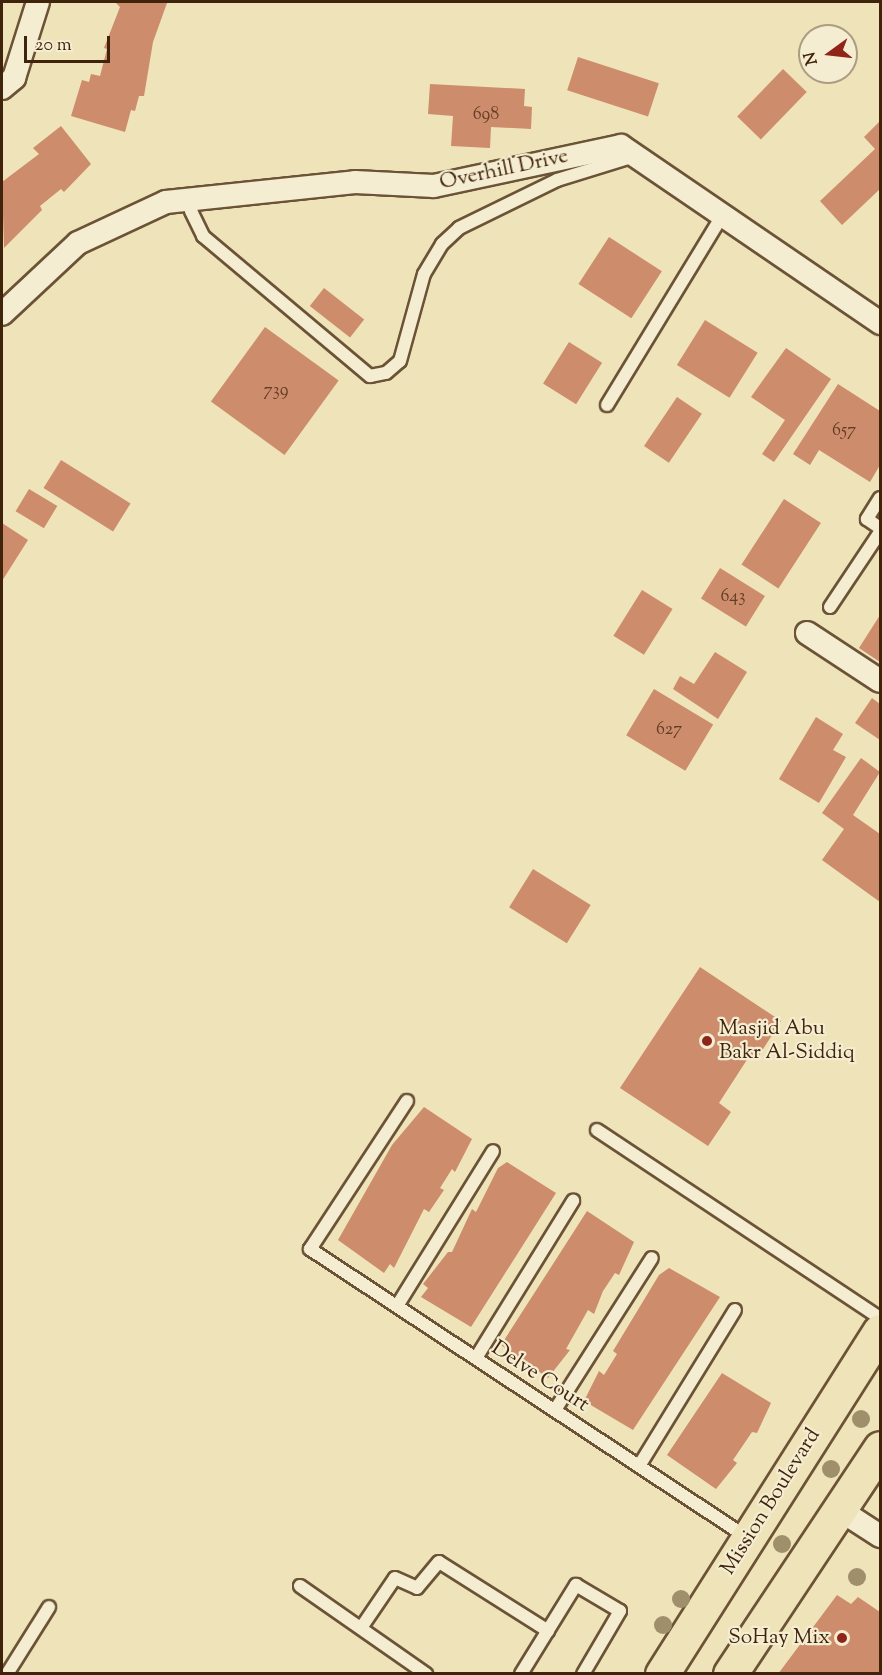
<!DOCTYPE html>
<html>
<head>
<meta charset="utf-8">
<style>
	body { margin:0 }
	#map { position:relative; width:882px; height:1675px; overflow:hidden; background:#eee3b9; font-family:"Sorts Mill Goudy",serif }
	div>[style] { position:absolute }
	.building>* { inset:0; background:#cd8c6b; transform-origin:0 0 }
	.roads { filter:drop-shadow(2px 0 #6c5336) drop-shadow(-2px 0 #6c5336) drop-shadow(0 2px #6c5336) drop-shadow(0 -2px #6c5336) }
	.service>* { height:12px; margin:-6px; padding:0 6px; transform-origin:6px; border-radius:6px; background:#f4edd2 }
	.minor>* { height:22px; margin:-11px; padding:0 11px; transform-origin:11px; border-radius:11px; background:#f4edd2 }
	.primary>* { height:33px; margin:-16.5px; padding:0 16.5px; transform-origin:16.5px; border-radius:16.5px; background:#eee3b9 }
	.trees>* { width:18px; height:18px; margin:-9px; border-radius:50%; background:#9f8f6b }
	.dots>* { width:16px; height:16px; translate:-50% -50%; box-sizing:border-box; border:3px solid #f4edd2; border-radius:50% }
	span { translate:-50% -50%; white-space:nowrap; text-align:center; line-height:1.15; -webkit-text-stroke:4.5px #f4edd2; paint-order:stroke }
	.number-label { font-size:18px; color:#633d23 }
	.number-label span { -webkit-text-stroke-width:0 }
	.street-label { font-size:21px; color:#40230b }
	.poi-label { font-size:21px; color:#40230b }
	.left { translate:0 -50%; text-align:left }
	.right { translate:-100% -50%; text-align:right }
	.frame { position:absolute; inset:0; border:3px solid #40230b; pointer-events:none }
	.north { position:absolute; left:798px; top:24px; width:60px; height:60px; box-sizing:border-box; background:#f4edd2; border:2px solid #ac9c82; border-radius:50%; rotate:255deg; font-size:16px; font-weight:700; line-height:24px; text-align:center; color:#40230b }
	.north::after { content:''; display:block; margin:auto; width:21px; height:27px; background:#8f2418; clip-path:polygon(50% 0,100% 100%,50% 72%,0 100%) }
	.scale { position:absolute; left:24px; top:36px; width:86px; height:27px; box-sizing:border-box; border:3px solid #40230b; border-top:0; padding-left:8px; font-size:18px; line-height:21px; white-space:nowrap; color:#40230b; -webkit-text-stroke:4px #f4edd2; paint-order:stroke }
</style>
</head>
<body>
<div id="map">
	<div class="building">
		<div style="clip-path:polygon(115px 2px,167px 3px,153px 42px,144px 96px,139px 96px,135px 111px,131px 110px,125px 132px,71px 116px,82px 80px,89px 82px,91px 74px,100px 76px,107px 49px,104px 48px,120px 7px)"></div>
		<div style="left:578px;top:57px;width:85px;height:35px;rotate:18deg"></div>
		<div style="left:783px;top:69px;width:33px;height:66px;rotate:44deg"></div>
		<div style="clip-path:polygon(430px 84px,525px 89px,524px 106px,532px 107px,531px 129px,491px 127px,490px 148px,451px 146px,453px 116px,428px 114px)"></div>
		<div style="clip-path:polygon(880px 121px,880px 189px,842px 225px,820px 201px,875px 149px,864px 137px)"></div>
		<div style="clip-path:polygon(61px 126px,91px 164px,64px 192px,61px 189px,40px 206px,42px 210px,4px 248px,2px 182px,39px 154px,33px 148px)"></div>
		<div style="left:609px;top:237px;width:63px;height:56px;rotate:33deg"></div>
		<div style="left:324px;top:288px;width:51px;height:23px;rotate:38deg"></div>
		<div style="left:705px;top:320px;width:62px;height:53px;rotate:32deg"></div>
		<div style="left:265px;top:327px;width:91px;height:92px;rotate:36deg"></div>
		<div style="left:569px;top:342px;width:39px;height:49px;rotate:32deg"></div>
		<div style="clip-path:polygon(786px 348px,831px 379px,774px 462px,762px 454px,785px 420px,751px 397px)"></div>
		<div style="clip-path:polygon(838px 384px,880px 411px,880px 465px,870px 482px,819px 450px,810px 465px,793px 454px)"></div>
		<div style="left:677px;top:397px;width:30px;height:59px;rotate:34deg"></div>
		<div style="left:61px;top:460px;width:82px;height:33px;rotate:32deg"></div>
		<div style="left:29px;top:489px;width:33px;height:26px;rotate:31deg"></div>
		<div style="left:784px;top:499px;width:44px;height:78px;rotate:33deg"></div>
		<div style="clip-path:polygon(2px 523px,28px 540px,2px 581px)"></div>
		<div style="left:720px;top:568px;width:53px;height:36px;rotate:32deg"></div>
		<div style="left:642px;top:590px;width:36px;height:54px;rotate:32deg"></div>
		<div style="clip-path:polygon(880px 615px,880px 662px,859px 648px)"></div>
		<div style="clip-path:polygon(715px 652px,747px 672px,718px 719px,673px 689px,680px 676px,694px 684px)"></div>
		<div style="left:654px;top:689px;width:69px;height:54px;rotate:31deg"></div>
		<div style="clip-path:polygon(872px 698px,880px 704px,880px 740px,855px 723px)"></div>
		<div style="clip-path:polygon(816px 717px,843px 734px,833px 750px,846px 757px,819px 803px,779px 779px)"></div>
		<div style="clip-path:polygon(861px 758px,880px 772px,853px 815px,880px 834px,880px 902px,822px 860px,844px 829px,822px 813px)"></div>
		<div style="left:533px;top:869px;width:68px;height:45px;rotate:32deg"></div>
		<div style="clip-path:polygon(700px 967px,781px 1021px,756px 1060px,750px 1055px,719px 1103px,731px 1112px,708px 1146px,620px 1088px)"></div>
		<div style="clip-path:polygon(424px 1107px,472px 1139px,455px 1172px,452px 1169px,440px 1188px,444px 1190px,429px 1212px,424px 1209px,394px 1268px,390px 1264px,384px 1273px,338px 1240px,392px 1145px)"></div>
		<div style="clip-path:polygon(507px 1162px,556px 1193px,471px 1327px,421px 1297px,428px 1288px,423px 1284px,448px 1252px,452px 1252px,472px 1209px,476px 1212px,498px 1168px)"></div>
		<div style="clip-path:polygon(587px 1211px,634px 1242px,619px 1275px,615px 1273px,603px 1291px,594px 1314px,588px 1310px,566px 1349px,570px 1350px,548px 1378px,501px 1345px)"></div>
		<div style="clip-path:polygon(669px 1268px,720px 1297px,633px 1430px,584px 1401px,599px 1371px,604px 1375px,617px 1354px,613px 1351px,659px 1275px)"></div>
		<div style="clip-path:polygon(722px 1373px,771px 1403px,757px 1433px,752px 1432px,733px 1460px,737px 1463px,716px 1489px,667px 1455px)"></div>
		<div style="clip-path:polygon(837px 1595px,851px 1604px,858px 1597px,880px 1612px,880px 1674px,778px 1674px)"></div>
	</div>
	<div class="roads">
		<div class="service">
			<div style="left:193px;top:199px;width:12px;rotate:99deg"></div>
			<div style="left:191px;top:211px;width:28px;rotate:64deg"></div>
			<div style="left:203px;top:236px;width:218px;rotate:40deg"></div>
			<div style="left:370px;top:376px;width:16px;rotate:-11deg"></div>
			<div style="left:386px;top:373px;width:18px;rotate:-41deg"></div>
			<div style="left:400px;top:361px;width:90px;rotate:-74.6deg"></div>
			<div style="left:424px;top:274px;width:35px;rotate:-59deg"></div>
			<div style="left:442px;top:244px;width:23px;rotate:-43deg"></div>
			<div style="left:459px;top:228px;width:109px;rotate:-26.1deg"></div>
			<div style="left:557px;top:180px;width:82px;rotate:-17.1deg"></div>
			<div style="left:607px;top:405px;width:221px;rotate:-58.7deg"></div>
			<div style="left:880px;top:498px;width:25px;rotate:122deg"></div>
			<div style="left:867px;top:519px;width:16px;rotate:35deg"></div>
			<div style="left:830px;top:607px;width:90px;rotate:-56.3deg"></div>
			<div style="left:407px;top:1101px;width:177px;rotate:123.2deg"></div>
			<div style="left:310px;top:1249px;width:525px;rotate:33.42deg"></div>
			<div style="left:597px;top:1130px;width:340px;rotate:33.6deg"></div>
			<div style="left:397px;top:1306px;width:182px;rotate:-58.2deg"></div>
			<div style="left:476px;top:1358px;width:185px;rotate:-58.3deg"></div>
			<div style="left:555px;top:1410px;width:180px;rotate:-57.5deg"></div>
			<div style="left:639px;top:1466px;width:183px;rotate:-58.4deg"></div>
			<div style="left:300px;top:1586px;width:154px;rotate:34.9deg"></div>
			<div style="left:361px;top:1628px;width:60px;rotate:-55.8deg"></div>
			<div style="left:395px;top:1578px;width:24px;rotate:24deg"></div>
			<div style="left:417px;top:1588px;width:34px;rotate:-50deg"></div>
			<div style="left:439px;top:1562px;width:129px;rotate:32.3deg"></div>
			<div style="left:7px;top:1674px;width:79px;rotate:-57.9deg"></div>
			<div style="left:521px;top:1674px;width:105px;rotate:-58.3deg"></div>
			<div style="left:576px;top:1585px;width:51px;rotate:30.6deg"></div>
			<div style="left:620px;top:1611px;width:73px;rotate:120.4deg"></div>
		</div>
		<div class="minor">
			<div style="left:2px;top:88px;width:16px;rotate:-40deg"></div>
			<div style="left:14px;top:78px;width:80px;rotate:-72.5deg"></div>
			<div style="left:2px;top:314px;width:104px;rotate:-43.1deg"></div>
			<div style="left:78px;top:243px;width:97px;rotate:-25deg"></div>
			<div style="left:166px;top:202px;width:190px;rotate:-6deg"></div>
			<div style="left:355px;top:182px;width:79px;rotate:2.9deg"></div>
			<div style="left:434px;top:186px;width:191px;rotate:-12.1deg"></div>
			<div style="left:621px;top:146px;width:314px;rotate:34.3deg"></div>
			<div style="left:807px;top:633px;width:87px;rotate:33.3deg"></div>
			<div style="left:840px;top:1510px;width:48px;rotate:33deg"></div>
		</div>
		<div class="primary">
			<div style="left:662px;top:1674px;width:406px;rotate:-57.6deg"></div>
			<div style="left:730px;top:1674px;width:271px;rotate:-56.4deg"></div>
		</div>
	</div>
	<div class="trees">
		<div style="left:861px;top:1419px"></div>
		<div style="left:831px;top:1469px"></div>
		<div style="left:782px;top:1544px"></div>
		<div style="left:857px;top:1577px"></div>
		<div style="left:681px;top:1599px"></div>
		<div style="left:663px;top:1625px"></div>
	</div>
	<div class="dots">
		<div style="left:707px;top:1041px;background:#8f2418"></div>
		<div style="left:842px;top:1638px;background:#8f2418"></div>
	</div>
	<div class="number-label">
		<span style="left:486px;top:115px">698</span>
		<span style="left:276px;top:391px">739</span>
		<span style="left:844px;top:431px">657</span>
		<span style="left:733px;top:597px">643</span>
		<span style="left:669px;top:730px">627</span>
	</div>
	<div class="street-label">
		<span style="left:504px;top:170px;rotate:-12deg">Overhill Drive</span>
		<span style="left:540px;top:1377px;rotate:33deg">Delve Court</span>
		<span style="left:771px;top:1502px;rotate:-58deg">Mission Boulevard</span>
	</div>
	<div class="poi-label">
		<span class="left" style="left:719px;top:1041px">Masjid Abu<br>Bakr Al-Siddiq</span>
		<span class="right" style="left:830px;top:1638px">SoHay Mix</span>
	</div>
	<div class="frame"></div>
	<div class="north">N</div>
	<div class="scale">20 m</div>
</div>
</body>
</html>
